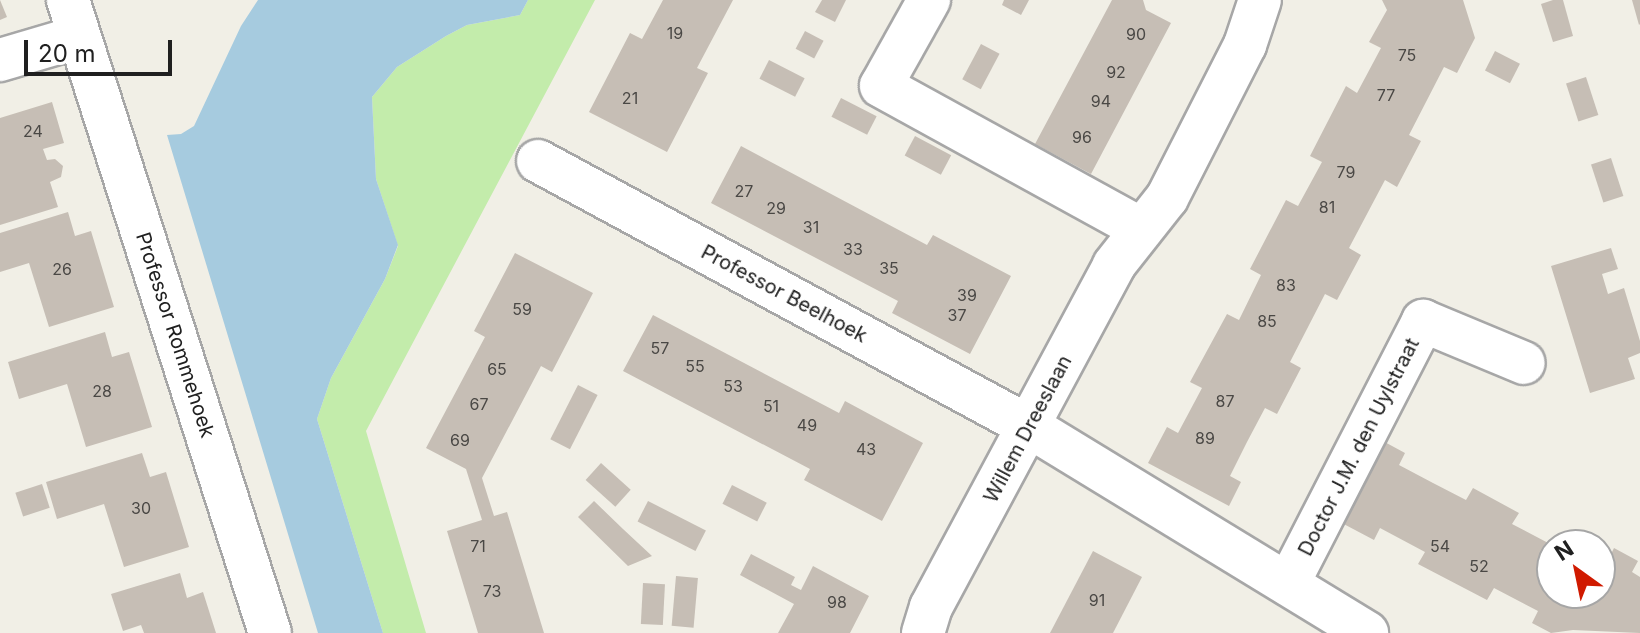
<!DOCTYPE html>
<html>
<head>
<meta charset="utf-8">
<style>
	body { margin:0 }
	#map { position:relative; width:1640px; height:633px; overflow:hidden; background:#f1efe6; font-family:Inter,sans-serif }
	div>[style] { position:absolute }
	.grass>* { inset:0; background:#c3ecab }
	.water>* { inset:0; background:#a6cbdf }
	.building>* { inset:0; background:#c6beb5; transform-origin:0 0 }
	.roads { filter:drop-shadow(2px 0 #a7a7a7) drop-shadow(-2px 0 #a7a7a7) drop-shadow(0 2px #a7a7a7) drop-shadow(0 -2px #a7a7a7) }
	.minor>* { height:42px; margin:-21px; padding:0 21px; transform-origin:21px; border-radius:21px; background:#fff }
	span { translate:-50% -50%; white-space:nowrap; text-align:center; line-height:1.15; -webkit-text-stroke:6px #fff; paint-order:stroke }
	.number-label { font-size:16px; color:#4a4845 }
	.number-label span { -webkit-text-stroke-width:0 }
	.street-label { font-size:20px; color:#202020 }
	.north { position:absolute; left:1536px; top:529px; width:80px; height:80px; box-sizing:border-box; background:#fff; border:2px solid #a6a6a6; border-radius:50%; rotate:327deg; font-size:22px; font-weight:700; line-height:32px; text-align:center; color:#202020 }
	.north::after { content:''; display:block; margin:auto; width:28px; height:36px; background:#d01a00; clip-path:polygon(50% 0,100% 100%,50% 72%,0 100%) }
	.scale { position:absolute; left:24px; top:40px; width:148px; height:36px; box-sizing:border-box; border:4px solid #202020; border-top:0; padding-left:10px; font-size:24px; line-height:28px; white-space:nowrap; color:#202020; -webkit-text-stroke:6px #fff; paint-order:stroke }
</style>
</head>
<body>
<div id="map">
	<div class="grass">
		<div style="clip-path:polygon(528px 0,595px 0,366px 431px,426px 633px,383px 633px,317px 419px,331px 378px,385px 279px,398px 246px,376px 179px,372px 97px,397px 67px,446px 36px,467px 25px,520px 15px)"></div>
	</div>
	<div class="water">
		<div style="clip-path:polygon(258px 0,528px 0,520px 15px,467px 25px,446px 36px,397px 67px,372px 97px,376px 179px,398px 245px,385px 279px,331px 378px,317px 419px,383px 633px,318px 633px,167px 135px,181px 134px,194px 126px,241px 26px)"></div>
	</div>
	<div class="building">
		<div style="clip-path:polygon(0 0,7px 17px,0 20px)"></div>
		<div style="clip-path:polygon(663px 0,733px 0,697px 68px,708px 73px,667px 152px,589px 112px,630px 33px,642px 39px)"></div>
		<div style="clip-path:polygon(822px 0,846px 0,835px 22px,815px 12px)"></div>
		<div style="clip-path:polygon(1004px 0,1029px 0,1021px 15px,1002px 5px)"></div>
		<div style="clip-path:polygon(1112px 0,1143px 0,1146px 10px,1171px 23px,1091px 174px,1035px 144px)"></div>
		<div style="clip-path:polygon(1382px 0,1463px 0,1475px 38px,1457px 73px,1444px 67px,1426px 102px,1409px 135px,1421px 141px,1397px 187px,1385px 180px,1349px 248px,1361px 255px,1337px 300px,1325px 294px,1290px 362px,1301px 368px,1277px 414px,1265px 408px,1247px 442px,1230px 476px,1241px 482px,1229px 506px,1148px 463px,1167px 427px,1178px 433px,1202px 388px,1190px 382px,1227px 314px,1239px 320px,1261px 275px,1250px 269px,1286px 200px,1298px 206px,1322px 162px,1310px 156px,1346px 86px,1357px 93px,1381px 48px,1369px 42px,1387px 10px)"></div>
		<div style="clip-path:polygon(1553px 0,1563px 0,1573px 36px,1553px 42px,1541px 4px)"></div>
		<div style="clip-path:polygon(1632px 0,1640px 0,1640px 24px,1639px 25px)"></div>
		<div style="left:805px;top:31px;width:21px;height:20px;rotate:28deg"></div>
		<div style="left:981px;top:44px;width:21px;height:40px;rotate:28deg"></div>
		<div style="left:1495px;top:51px;width:28px;height:22px;rotate:27deg"></div>
		<div style="left:769px;top:60px;width:40px;height:21px;rotate:27deg"></div>
		<div style="left:1586px;top:77px;width:40px;height:21px;rotate:72deg"></div>
		<div style="left:841px;top:98px;width:40px;height:21px;rotate:27deg"></div>
		<div style="clip-path:polygon(52px 102px,64px 143px,43px 149px,47px 160px,55px 159px,63px 166px,61px 177px,50px 182px,58px 207px,0 225px,0 118px)"></div>
		<div style="left:915px;top:136px;width:41px;height:22px;rotate:28deg"></div>
		<div style="clip-path:polygon(741px 146px,927px 245px,933px 235px,1011px 276px,970px 354px,892px 313px,898px 301px,711px 203px)"></div>
		<div style="left:1611px;top:158px;width:40px;height:21px;rotate:72deg"></div>
		<div style="clip-path:polygon(68px 212px,75px 236px,91px 231px,114px 307px,49px 327px,29px 263px,0 272px,0 233px)"></div>
		<div style="clip-path:polygon(1611px 248px,1618px 269px,1602px 274px,1608px 294px,1624px 288px,1640px 341px,1640px 353px,1628px 358px,1635px 379px,1590px 393px,1551px 266px)"></div>
		<div style="clip-path:polygon(515px 253px,593px 293px,552px 372px,541px 366px,482px 478px,494px 516px,507px 512px,544px 633px,478px 633px,447px 531px,482px 520px,466px 469px,426px 448px,485px 337px,474px 331px)"></div>
		<div style="clip-path:polygon(653px 315px,839px 413px,845px 401px,923px 443px,882px 521px,804px 480px,810px 469px,623px 371px)"></div>
		<div style="clip-path:polygon(105px 332px,112px 357px,129px 352px,152px 427px,86px 447px,67px 384px,19px 399px,8px 362px)"></div>
		<div style="left:578px;top:385px;width:22px;height:61px;rotate:27deg"></div>
		<div style="clip-path:polygon(1381px 440px,1405px 453px,1399px 465px,1433px 483px,1466px 500px,1473px 488px,1519px 513px,1512px 524px,1552px 545px,1552px 593px,1600px 593px,1600px 556px,1608px 560px,1614px 548px,1638px 561px,1632px 572px,1640px 577px,1640px 633px,1573px 630px,1551px 633px,1532px 623px,1538px 611px,1494px 588px,1487px 600px,1418px 564px,1425px 552px,1380px 528px,1374px 540px,1338px 521px)"></div>
		<div style="clip-path:polygon(142px 453px,150px 477px,166px 472px,189px 547px,124px 567px,104px 504px,57px 519px,46px 482px)"></div>
		<div style="left:601px;top:463px;width:40px;height:23px;rotate:42deg"></div>
		<div style="left:42px;top:484px;width:25px;height:28px;rotate:72deg"></div>
		<div style="left:732px;top:485px;width:39px;height:21px;rotate:27deg"></div>
		<div style="clip-path:polygon(594px 501px,623px 529px,652px 556px,628px 566px,578px 517px)"></div>
		<div style="left:648px;top:501px;width:65px;height:23px;rotate:27deg"></div>
		<div style="clip-path:polygon(1093px 551px,1142px 577px,1113px 633px,1050px 633px)"></div>
		<div style="clip-path:polygon(751px 554px,795px 577px,791px 585px,801px 590px,813px 566px,869px 596px,850px 633px,778px 633px,794px 604px,740px 575px)"></div>
		<div style="clip-path:polygon(180px 573px,187px 598px,203px 592px,216px 633px,144px 633px,141px 625px,123px 631px,111px 594px)"></div>
		<div style="left:676px;top:576px;width:22px;height:50px;rotate:5deg"></div>
		<div style="left:643px;top:583px;width:22px;height:41px;rotate:3deg"></div>
	</div>
	<div class="roads">
		<div class="minor">
			<div style="left:68px;top:0;width:664px;rotate:72.3deg"></div>
			<div style="left:929px;top:0;width:98px;rotate:119.2deg"></div>
			<div style="left:881px;top:86px;width:297px;rotate:28.8deg"></div>
			<div style="left:0;top:60px;width:81px;rotate:-16.4deg"></div>
			<div style="left:538px;top:161px;width:559px;rotate:28.4deg"></div>
			<div style="left:1030px;top:427px;width:395px;rotate:31.4deg"></div>
			<div style="left:1288px;top:584px;width:296px;rotate:-62.8deg"></div>
			<div style="left:1423px;top:321px;width:109px;rotate:22.6deg"></div>
			<div style="left:923px;top:633px;width:27px;rotate:-73deg"></div>
			<div style="left:931px;top:607px;width:388px;rotate:-61.8deg"></div>
			<div style="left:1114px;top:265px;width:85px;rotate:-51.7deg"></div>
			<div style="left:1167px;top:198px;width:172px;rotate:-63deg"></div>
			<div style="left:1245px;top:45px;width:47px;rotate:-71.6deg"></div>
		</div>
	</div>
	<div class="number-label">
		<span style="left:675px;top:33px">19</span>
		<span style="left:1136px;top:34px">90</span>
		<span style="left:1407px;top:55px">75</span>
		<span style="left:1116px;top:72px">92</span>
		<span style="left:1386px;top:95px">77</span>
		<span style="left:630px;top:98px">21</span>
		<span style="left:1101px;top:101px">94</span>
		<span style="left:33px;top:131px">24</span>
		<span style="left:1082px;top:137px">96</span>
		<span style="left:1346px;top:172px">79</span>
		<span style="left:744px;top:191px">27</span>
		<span style="left:1327px;top:207px">81</span>
		<span style="left:776px;top:208px">29</span>
		<span style="left:811px;top:227px">31</span>
		<span style="left:853px;top:249px">33</span>
		<span style="left:889px;top:268px">35</span>
		<span style="left:62px;top:269px">26</span>
		<span style="left:1286px;top:285px">83</span>
		<span style="left:967px;top:295px">39</span>
		<span style="left:522px;top:309px">59</span>
		<span style="left:957px;top:315px">37</span>
		<span style="left:1267px;top:321px">85</span>
		<span style="left:660px;top:348px">57</span>
		<span style="left:695px;top:366px">55</span>
		<span style="left:497px;top:369px">65</span>
		<span style="left:733px;top:386px">53</span>
		<span style="left:102px;top:391px">28</span>
		<span style="left:1225px;top:401px">87</span>
		<span style="left:479px;top:404px">67</span>
		<span style="left:771px;top:406px">51</span>
		<span style="left:807px;top:425px">49</span>
		<span style="left:1205px;top:438px">89</span>
		<span style="left:460px;top:440px">69</span>
		<span style="left:866px;top:449px">43</span>
		<span style="left:141px;top:508px">30</span>
		<span style="left:478px;top:546px">71</span>
		<span style="left:1440px;top:546px">54</span>
		<span style="left:1479px;top:566px">52</span>
		<span style="left:492px;top:591px">73</span>
		<span style="left:1097px;top:600px">91</span>
		<span style="left:837px;top:602px">98</span>
	</div>
	<div class="street-label">
		<span style="left:784px;top:294px;rotate:28deg">Professor Beelhoek</span>
		<span style="left:175px;top:335px;rotate:72deg">Professor Rommehoek</span>
		<span style="left:1028px;top:429px;rotate:-62deg">Willem Dreeslaan</span>
		<span style="left:1359px;top:447px;rotate:-63deg">Doctor J.M. den Uylstraat</span>
	</div>
	<div class="north">N</div>
	<div class="scale">20 m</div>
</div>
</body>
</html>
